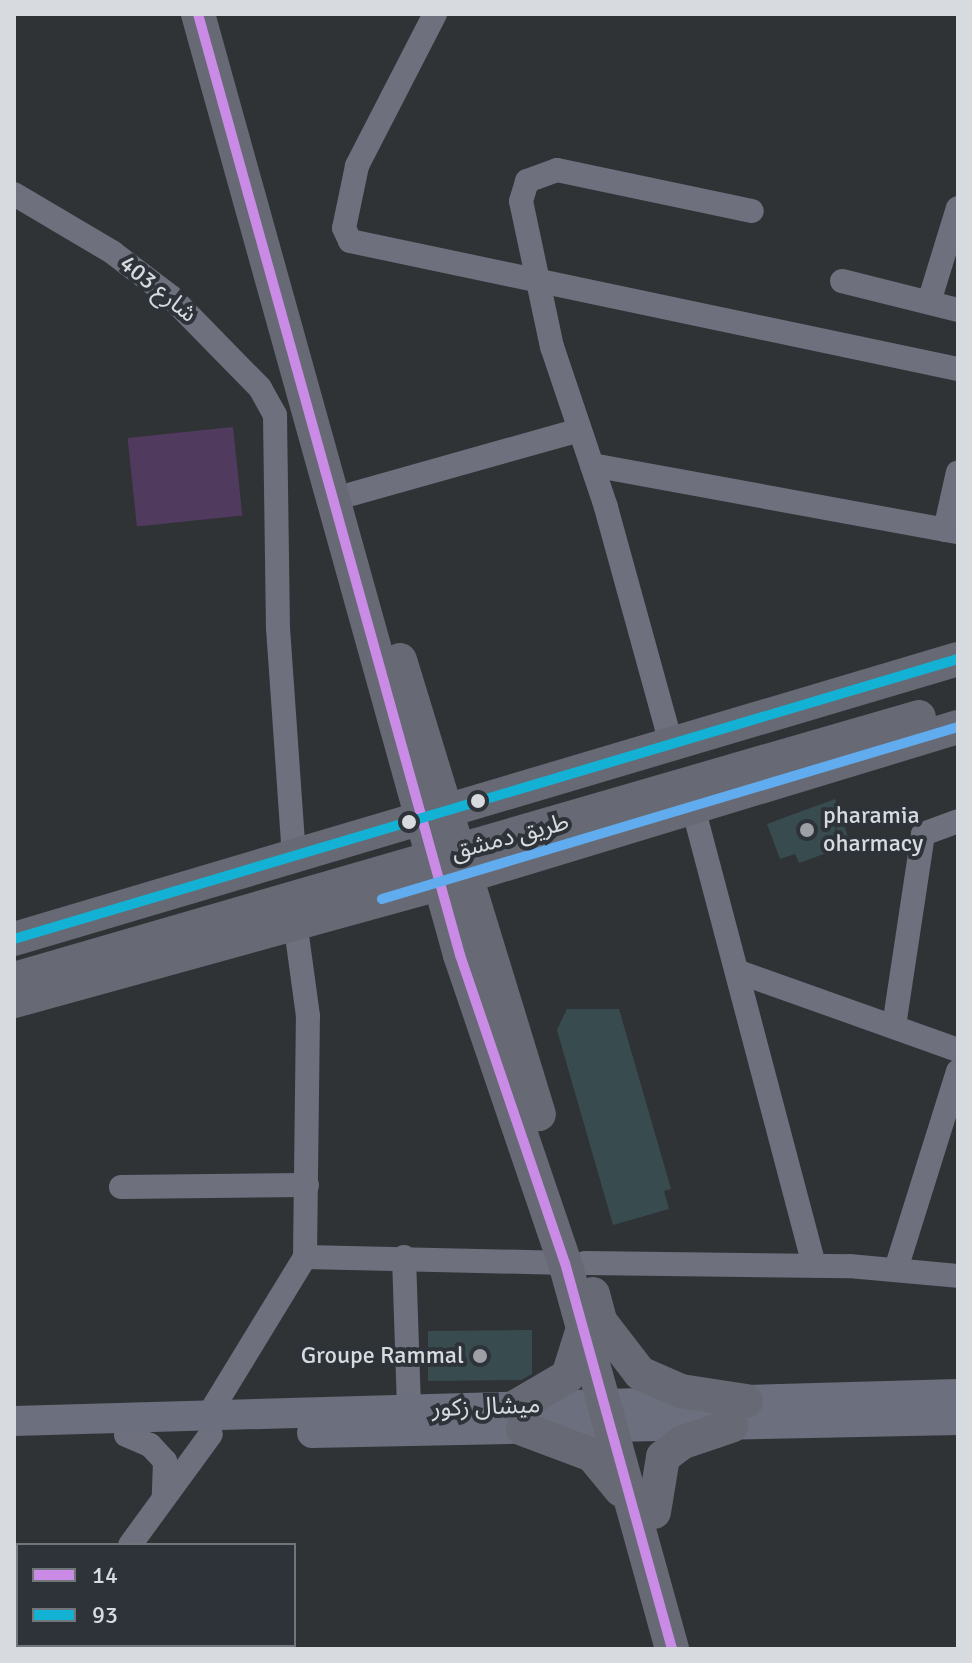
<!DOCTYPE html>
<html>
<head>
<meta charset="utf-8">
<style>
	body { margin:0 }
	#map { position:relative; width:972px; height:1663px; overflow:hidden; background:#303336; font-family:Signika,"Noto Sans Arabic",sans-serif }
	div>[style] { position:absolute }
	.green>* { inset:0; background:#503a5e; transform-origin:0 0 }
	.building>* { inset:0; background:#384c50 }
	.minor>* { height:24px; margin:-12px; padding:0 12px; transform-origin:12px; border-radius:12px; background:#6e707e }
	.major>* { height:30px; margin:-15px; padding:0 15px; transform-origin:15px; border-radius:15px; background:#6c6f7d }
	.highway>* { height:34px; margin:-17px; padding:0 17px; transform-origin:17px; border-radius:17px; background:#676a74 }
	.highway-bridge>* { height:34px; margin:-17px; padding:0 17px; transform-origin:17px; border-radius:17px; background:#676a74 }
	.bus-1>* { height:10px; margin:-5px; padding:0 5px; transform-origin:5px; border-radius:5px; background:#ca8be6 }
	.bus-2>* { height:10px; margin:-5px; padding:0 5px; transform-origin:5px; border-radius:5px; background:#13b2d5 }
	.bus-3>* { height:10px; margin:-5px; padding:0 5px; transform-origin:5px; border-radius:5px; background:#60acee }
	.dots>* { width:22px; height:22px; translate:-50% -50%; box-sizing:border-box; border:4px solid #2d3339; border-radius:50% }
	span { translate:-50% -50%; white-space:nowrap; text-align:center; line-height:1.15; -webkit-text-stroke:8px #2d3339; paint-order:stroke }
	.street-label { font-size:24px; color:#d7dbdf }
	.poi-label { font-size:24px; color:#d7dbdf }
	.left { translate:0 -50%; text-align:left }
	.right { translate:-100% -50%; text-align:right }
	.frame { position:absolute; inset:0; border:16px solid #d7dbdf; pointer-events:none }
	.legend { position:absolute; left:16px; top:1543px; width:280px; height:104px; box-sizing:border-box; background:#2d3339; border:2px solid #71767b; margin:0; padding:10px 14px; list-style:none; font-size:24px; color:#d7dbdf }
	.legend li { display:flex; align-items:center; gap:16px; height:40px }
	.legend b { width:40px; border:2px solid #71767b }
</style>
</head>
<body>
<div id="map">
	<div class="green">
		<div style="left:233px;top:427px;width:89px;height:106px;rotate:84deg"></div>
	</div>
	<div class="building">
		<div style="clip-path:polygon(835px 799px,848px 837px,841px 840px,843px 847px,799px 863px,795px 854px,780px 859px,767px 824px)"></div>
		<div style="clip-path:polygon(567px 1009px,619px 1009px,671px 1189px,664px 1191px,669px 1209px,613px 1225px,557px 1030px)"></div>
		<div style="clip-path:polygon(532px 1330px,532px 1374px,521px 1380px,428px 1381px,428px 1331px)"></div>
	</div>
	<div class="minor">
		<div style="left:435px;top:14px;width:171px;rotate:117.2deg"></div>
		<div style="left:357px;top:166px;width:63px;rotate:101.8deg"></div>
		<div style="left:344px;top:228px;width:14px;rotate:65deg"></div>
		<div style="left:350px;top:241px;width:621px;rotate:11.89deg"></div>
		<div style="left:14px;top:194px;width:114px;rotate:30.6deg"></div>
		<div style="left:112px;top:252px;width:74px;rotate:37.3deg"></div>
		<div style="left:171px;top:297px;width:127px;rotate:45.6deg"></div>
		<div style="left:260px;top:388px;width:31px;rotate:61deg"></div>
		<div style="left:275px;top:415px;width:213px;rotate:89.2deg"></div>
		<div style="left:278px;top:628px;width:231px;rotate:86deg"></div>
		<div style="left:842px;top:281px;width:120px;rotate:14deg"></div>
		<div style="left:929px;top:302px;width:98px;rotate:-72.9deg"></div>
		<div style="left:592px;top:465px;width:372px;rotate:10.4deg"></div>
		<div style="left:352px;top:494px;width:236px;rotate:-15.7deg"></div>
		<div style="left:945px;top:530px;width:59px;rotate:-77.4deg"></div>
		<div style="left:672px;top:747px;width:249px;rotate:-105.4deg"></div>
		<div style="left:606px;top:507px;width:169px;rotate:-108.6deg"></div>
		<div style="left:552px;top:347px;width:149px;rotate:-102deg"></div>
		<div style="left:521px;top:201px;width:21px;rotate:-73deg"></div>
		<div style="left:527px;top:181px;width:32px;rotate:-20deg"></div>
		<div style="left:557px;top:170px;width:199px;rotate:11.9deg"></div>
		<div style="left:694px;top:811px;width:470px;rotate:75.2deg"></div>
		<div style="left:739px;top:972px;width:232px;rotate:19.6deg"></div>
		<div style="left:894px;top:1026px;width:194px;rotate:-81.4deg"></div>
		<div style="left:923px;top:834px;width:37px;rotate:-20deg"></div>
		<div style="left:121px;top:1187px;width:186px;rotate:-0.6deg"></div>
		<div style="left:305px;top:1257px;width:260px;rotate:1.3deg"></div>
		<div style="left:404px;top:1257px;width:153px;rotate:88.1deg"></div>
		<div style="left:585px;top:1263px;width:264px;rotate:0.7deg"></div>
		<div style="left:849px;top:1266px;width:109px;rotate:5.2deg"></div>
		<div style="left:896px;top:1269px;width:207px;rotate:-72.6deg"></div>
		<div style="left:208px;top:1416px;width:186px;rotate:-58.6deg"></div>
		<div style="left:305px;top:1257px;width:241px;rotate:-89.3deg"></div>
		<div style="left:308px;top:1016px;width:96px;rotate:-97.8deg"></div>
		<div style="left:126px;top:1435px;width:26px;rotate:23deg"></div>
		<div style="left:150px;top:1445px;width:22px;rotate:47deg"></div>
		<div style="left:165px;top:1461px;width:37px;rotate:92deg"></div>
		<div style="left:130px;top:1545px;width:137px;rotate:-53.9deg"></div>
		<div style="left:57px;top:1649px;width:4px;rotate:-63deg"></div>
	</div>
	<div class="major">
		<div style="left:14px;top:1421px;width:944px;rotate:-1.64deg"></div>
		<div style="left:312px;top:1433px;width:646px;rotate:-1.15deg"></div>
	</div>
	<div class="highway">
		<div style="left:198px;top:14px;width:977px;rotate:74.44deg"></div>
		<div style="left:460px;top:955px;width:325px;rotate:71.2deg"></div>
		<div style="left:565px;top:1263px;width:401px;rotate:74.5deg"></div>
		<div style="left:400px;top:660px;width:475px;rotate:73deg"></div>
		<div style="left:14px;top:939px;width:985px;rotate:-16.52deg"></div>
		<div style="left:14px;top:1001px;width:442px;rotate:-15.4deg"></div>
		<div style="left:440px;top:884px;width:541px;rotate:-16.86deg"></div>
		<div style="left:593px;top:1294px;width:28px;rotate:75deg"></div>
		<div style="left:600px;top:1321px;width:66px;rotate:52.4deg"></div>
		<div style="left:640px;top:1373px;width:45px;rotate:23.7deg"></div>
		<div style="left:681px;top:1391px;width:66px;rotate:8.7deg"></div>
		<div style="left:517px;top:1406px;width:59px;rotate:-30.5deg"></div>
		<div style="left:568px;top:1376px;width:50px;rotate:-72.6deg"></div>
		<div style="left:523px;top:1429px;width:74px;rotate:20.6deg"></div>
		<div style="left:592px;top:1455px;width:45px;rotate:50.4deg"></div>
		<div style="left:654px;top:1512px;width:56px;rotate:-80.7deg"></div>
		<div style="left:663px;top:1457px;width:25px;rotate:-37deg"></div>
		<div style="left:683px;top:1442px;width:51px;rotate:-18.4deg"></div>
	</div>
	<div class="highway-bridge">
		<div style="left:14px;top:979px;width:942px;rotate:-16.15deg"></div>
	</div>
	<div class="bus-1">
		<div style="left:198px;top:14px;width:977px;rotate:74.44deg"></div>
		<div style="left:460px;top:955px;width:325px;rotate:71.2deg"></div>
		<div style="left:565px;top:1263px;width:401px;rotate:74.5deg"></div>
	</div>
	<div class="bus-2">
		<div style="left:14px;top:939px;width:985px;rotate:-16.52deg"></div>
	</div>
	<div class="bus-3">
		<div style="left:382px;top:899px;width:601px;rotate:-16.63deg"></div>
	</div>
	<div class="dots">
		<div style="left:478px;top:801px;background:#d7dbdf"></div>
		<div style="left:409px;top:822px;background:#d7dbdf"></div>
		<div style="left:807px;top:830px;background:#9da0a4"></div>
		<div style="left:480px;top:1356px;background:#9da0a4"></div>
	</div>
	<div class="street-label">
		<span style="left:158px;top:289px;rotate:39deg">شارع 403</span>
		<span style="left:510px;top:837px;rotate:-15deg">طريق دمشق</span>
		<span style="left:486px;top:1407px;rotate:-2deg">ميشال زكور</span>
	</div>
	<div class="poi-label">
		<span class="left" style="left:823px;top:830px">pharamia<br>oharmacy</span>
		<span class="right" style="left:464px;top:1356px">Groupe Rammal</span>
	</div>
	<div class="frame"></div>
	<ul class="legend">
	<li><b style="height:10px;background:#ca8be6"></b>14</li>
	<li><b style="height:10px;background:#13b2d5"></b>93</li>
	</ul>
</div>
</body>
</html>
